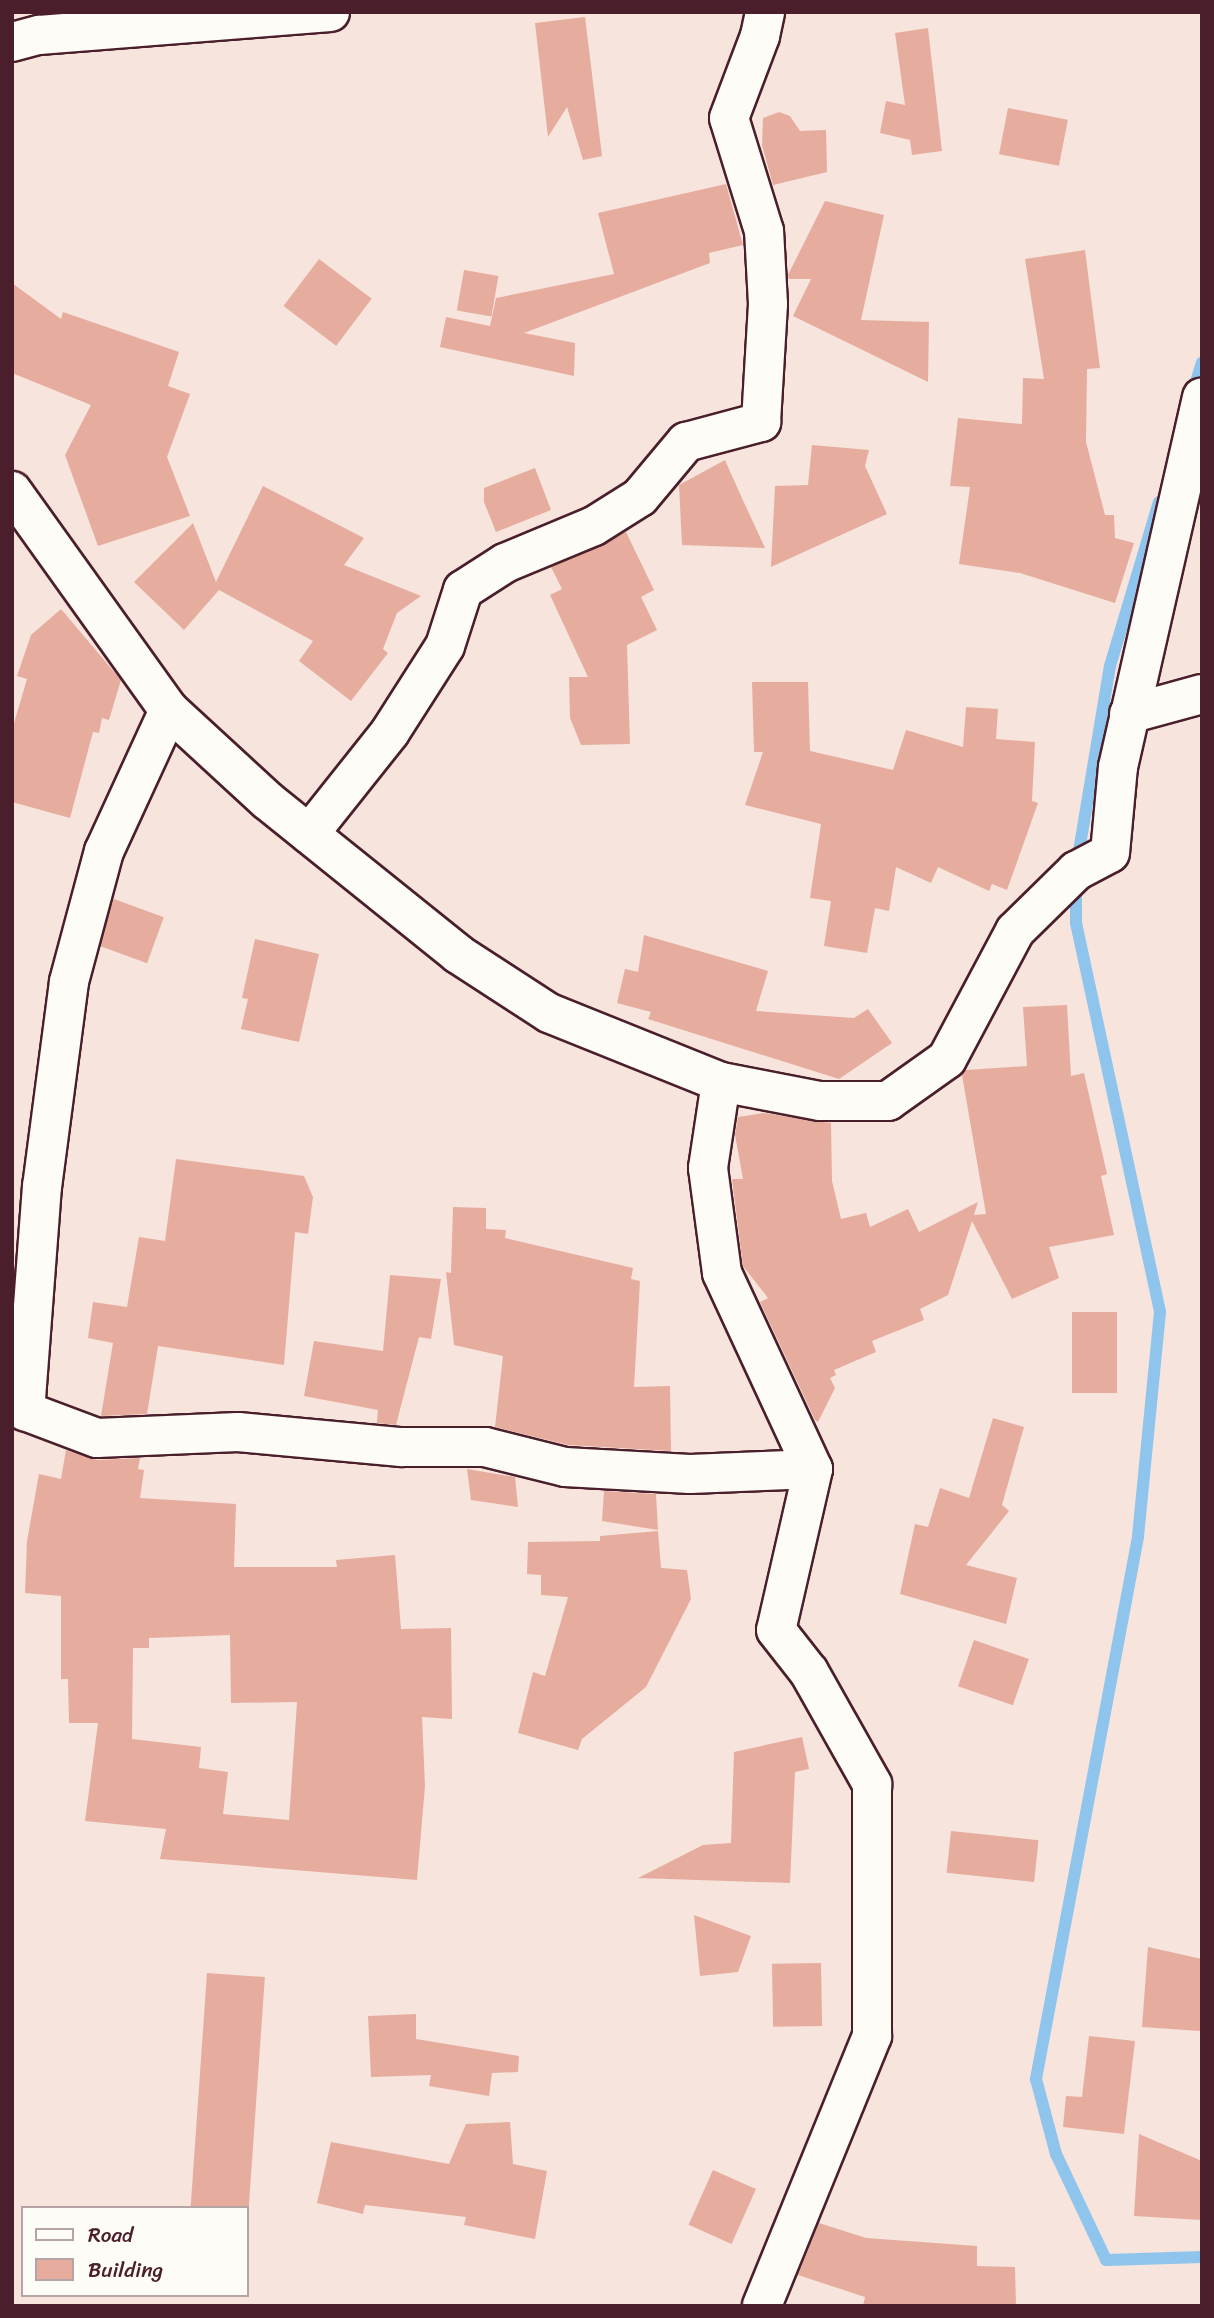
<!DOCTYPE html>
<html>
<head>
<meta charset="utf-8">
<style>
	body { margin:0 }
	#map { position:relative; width:1214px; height:2318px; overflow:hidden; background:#f6e4dd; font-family:Sriracha,sans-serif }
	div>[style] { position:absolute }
	.stream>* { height:12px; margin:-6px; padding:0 6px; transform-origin:6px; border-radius:6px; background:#8fc4ed }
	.building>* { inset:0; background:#e6ad9f; transform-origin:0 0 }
	.roads { filter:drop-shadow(2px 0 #4a1f2b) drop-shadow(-2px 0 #4a1f2b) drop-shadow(0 2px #4a1f2b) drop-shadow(0 -2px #4a1f2b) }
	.minor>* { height:38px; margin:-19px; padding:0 19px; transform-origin:19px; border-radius:19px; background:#fdfcf7 }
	span { translate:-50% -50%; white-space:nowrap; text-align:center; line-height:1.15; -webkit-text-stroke:5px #fdfcf7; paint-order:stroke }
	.frame { position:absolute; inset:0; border:14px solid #4a1f2b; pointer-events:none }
	.legend { position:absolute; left:21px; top:2206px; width:228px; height:91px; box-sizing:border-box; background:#fdfcf7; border:2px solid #b5a4a5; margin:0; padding:9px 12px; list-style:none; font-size:21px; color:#4a1f2b }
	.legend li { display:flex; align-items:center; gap:14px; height:35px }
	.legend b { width:35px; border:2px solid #b5a4a5 }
</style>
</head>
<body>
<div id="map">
	<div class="stream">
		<div style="left:1192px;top:395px;width:34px;rotate:-73deg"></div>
		<div style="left:1077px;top:863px;width:200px;rotate:-80.5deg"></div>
		<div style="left:1110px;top:666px;width:171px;rotate:-73.4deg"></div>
		<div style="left:1076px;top:884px;width:39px;rotate:90deg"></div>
		<div style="left:1076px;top:923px;width:398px;rotate:77.8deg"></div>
		<div style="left:1160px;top:1312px;width:226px;rotate:95.6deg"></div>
		<div style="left:1138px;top:1537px;width:552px;rotate:100.66deg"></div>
		<div style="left:1036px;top:2079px;width:78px;rotate:75.1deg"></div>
		<div style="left:1056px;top:2154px;width:117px;rotate:64.7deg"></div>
		<div style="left:1106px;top:2260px;width:96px;rotate:-1.8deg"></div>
	</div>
	<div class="building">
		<div style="clip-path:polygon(585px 17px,602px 156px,583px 160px,567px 107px,548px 137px,535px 23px)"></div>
		<div style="clip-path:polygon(928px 28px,942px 151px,912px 155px,910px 140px,880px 133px,886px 101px,905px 105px,895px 33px)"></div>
		<div style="left:1008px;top:108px;width:61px;height:47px;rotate:11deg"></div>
		<div style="clip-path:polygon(779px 112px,790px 116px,800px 131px,826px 130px,827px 172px,773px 185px,762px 145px,763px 118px)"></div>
		<div style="clip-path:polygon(726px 184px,743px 245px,709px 253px,710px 263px,524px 333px,575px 343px,574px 376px,440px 347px,446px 317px,490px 326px,496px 298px,614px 274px,598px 213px)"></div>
		<div style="clip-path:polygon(825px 201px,884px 215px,861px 320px,929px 322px,928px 382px,793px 316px,811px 279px,789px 279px,788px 275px)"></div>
		<div style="clip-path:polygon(1085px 250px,1100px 368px,1087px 369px,1086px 442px,1105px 515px,1114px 515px,1115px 538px,1134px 543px,1115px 603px,1020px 573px,959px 564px,970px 487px,950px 486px,958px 418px,1022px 424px,1023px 378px,1044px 379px,1025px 259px)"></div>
		<div style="left:319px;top:259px;width:66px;height:59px;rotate:37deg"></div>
		<div style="left:464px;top:270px;width:35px;height:41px;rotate:10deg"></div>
		<div style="clip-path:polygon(12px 283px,61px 319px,63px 312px,179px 352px,168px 386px,190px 394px,167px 457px,190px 516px,98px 546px,65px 455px,91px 405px,12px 373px)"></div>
		<div style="clip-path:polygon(812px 445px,869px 450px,865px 466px,887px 514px,771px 567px,775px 486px,808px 485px)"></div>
		<div style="clip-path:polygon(725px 460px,741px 496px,765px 548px,682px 545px,679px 485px)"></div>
		<div style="clip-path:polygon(535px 468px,551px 510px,496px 532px,484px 502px,484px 488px)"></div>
		<div style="clip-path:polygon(263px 486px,364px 538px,344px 565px,421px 596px,397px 613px,383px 649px,388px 653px,351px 701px,299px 661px,313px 641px,219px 590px,184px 630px,134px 582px,193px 523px,216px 582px)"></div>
		<div style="clip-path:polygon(626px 532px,654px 590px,641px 597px,657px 630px,627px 645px,630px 744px,581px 745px,570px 718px,569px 677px,588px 677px,550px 595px,562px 589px,551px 567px)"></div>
		<div style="clip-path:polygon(61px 609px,121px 680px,109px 720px,102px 718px,99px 733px,93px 732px,70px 818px,12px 802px,12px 730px,27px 679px,17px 676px,31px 635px)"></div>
		<div style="clip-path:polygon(752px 682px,808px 682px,810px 751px,893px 770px,906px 730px,963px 747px,966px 707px,998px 709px,996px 739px,1035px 742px,1032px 801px,1038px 803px,1007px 890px,992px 884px,989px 891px,938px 867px,931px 883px,896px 867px,889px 911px,875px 908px,867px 953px,824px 946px,831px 901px,810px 898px,821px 824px,745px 805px,763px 752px,754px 752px)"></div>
		<div style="left:114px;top:899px;width:53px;height:49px;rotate:20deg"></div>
		<div style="clip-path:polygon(644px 935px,768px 971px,756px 1011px,854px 1018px,868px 1009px,892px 1043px,839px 1079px,648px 1019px,651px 1012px,617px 1003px,625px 969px,638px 972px)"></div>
		<div style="clip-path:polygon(255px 939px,319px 954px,299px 1042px,241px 1029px,248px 999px,242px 998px)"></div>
		<div style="clip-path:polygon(1067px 1005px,1071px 1076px,1084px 1073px,1107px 1174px,1101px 1176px,1114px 1235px,1049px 1247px,1059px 1278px,1012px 1299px,972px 1221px,948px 1295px,920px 1309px,924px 1320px,872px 1341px,876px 1352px,834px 1370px,836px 1375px,830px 1378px,835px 1388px,818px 1422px,815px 1420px,760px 1302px,768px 1298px,743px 1266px,732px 1179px,743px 1179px,735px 1135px,738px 1117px,764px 1113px,831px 1123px,832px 1181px,841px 1219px,866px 1213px,870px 1227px,908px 1209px,919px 1232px,978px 1202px,974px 1215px,986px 1214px,962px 1075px,966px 1070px,1027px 1066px,1023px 1007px)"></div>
		<div style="clip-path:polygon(176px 1159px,304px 1176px,313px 1197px,308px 1234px,295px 1232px,284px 1365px,158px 1346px,147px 1414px,101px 1416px,113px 1343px,88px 1338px,93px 1302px,127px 1307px,139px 1237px,165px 1241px)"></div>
		<div style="clip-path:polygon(453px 1207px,486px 1208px,486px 1229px,506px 1230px,505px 1238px,633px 1268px,631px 1279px,640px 1281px,634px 1387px,670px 1386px,671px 1451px,568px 1445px,495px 1427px,503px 1356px,454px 1345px,446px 1272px,451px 1273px)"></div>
		<div style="clip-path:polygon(390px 1275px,441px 1279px,431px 1339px,419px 1337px,396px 1425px,377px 1423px,378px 1410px,304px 1396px,314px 1341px,383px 1351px)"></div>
		<div style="left:1072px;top:1312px;width:45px;height:81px"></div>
		<div style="clip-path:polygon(993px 1418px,1024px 1427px,1002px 1505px,1009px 1511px,966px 1565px,1017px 1578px,1006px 1624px,900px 1594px,915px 1524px,928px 1527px,940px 1488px,969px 1498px)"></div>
		<div style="clip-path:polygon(evenodd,66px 1450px,97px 1460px,140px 1458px,138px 1469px,144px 1470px,140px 1498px,236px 1504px,234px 1567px,337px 1567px,336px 1560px,395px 1555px,401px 1629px,451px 1628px,452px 1719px,422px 1717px,425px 1786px,417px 1880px,160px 1859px,166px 1829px,85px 1821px,98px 1723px,69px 1723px,68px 1679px,61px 1679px,61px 1596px,25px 1593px,27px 1541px,39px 1474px,61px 1479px,66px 1450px,230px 1635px,231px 1703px,297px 1702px,289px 1820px,223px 1814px,228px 1772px,199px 1768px,201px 1747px,132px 1739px,133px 1648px,149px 1648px,149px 1638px,230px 1635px)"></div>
		<div style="clip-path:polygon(467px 1469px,515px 1477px,518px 1507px,471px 1500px)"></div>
		<div style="clip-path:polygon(604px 1491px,656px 1494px,658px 1530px,602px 1521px)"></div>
		<div style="clip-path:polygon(658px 1531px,661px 1568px,687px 1570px,691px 1599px,646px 1687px,582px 1739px,578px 1750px,518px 1733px,533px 1672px,545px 1676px,568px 1597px,541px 1595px,541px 1575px,527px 1574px,528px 1542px,600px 1541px,600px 1536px)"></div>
		<div style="left:974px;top:1640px;width:58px;height:49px;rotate:19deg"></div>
		<div style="clip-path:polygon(802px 1737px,809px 1769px,795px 1772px,790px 1883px,638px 1878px,703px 1845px,731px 1843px,734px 1752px)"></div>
		<div style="left:951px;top:1831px;width:88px;height:42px;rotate:6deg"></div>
		<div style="clip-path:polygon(694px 1915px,751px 1936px,738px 1972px,700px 1976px)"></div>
		<div style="clip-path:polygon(1148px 1947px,1202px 1959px,1200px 2031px,1142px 2027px)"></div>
		<div style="left:821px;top:1963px;width:63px;height:49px;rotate:89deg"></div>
		<div style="left:207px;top:1973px;width:58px;height:236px;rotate:4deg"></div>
		<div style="clip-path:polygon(416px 2014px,416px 2039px,519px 2056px,518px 2072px,492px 2073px,489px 2096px,429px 2086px,431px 2075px,371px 2077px,368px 2016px)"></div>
		<div style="clip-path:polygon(1089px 2036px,1135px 2041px,1124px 2134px,1063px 2127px,1066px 2096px,1082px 2097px)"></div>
		<div style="clip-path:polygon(510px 2122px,513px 2164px,547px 2171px,535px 2239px,464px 2225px,466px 2217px,365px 2205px,363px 2214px,317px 2203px,331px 2142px,449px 2164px,466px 2124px)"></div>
		<div style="clip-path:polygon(1139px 2134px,1202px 2161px,1202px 2220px,1134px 2216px)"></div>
		<div style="left:713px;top:2170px;width:47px;height:60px;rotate:24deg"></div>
		<div style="clip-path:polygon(819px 2223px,866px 2238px,977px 2246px,977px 2266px,1015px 2267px,1016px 2306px,863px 2306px,865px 2297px,798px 2275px)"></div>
	</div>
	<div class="roads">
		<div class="minor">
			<div style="left:12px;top:42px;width:28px;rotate:-15deg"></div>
			<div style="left:39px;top:35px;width:292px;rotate:-4.5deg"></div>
			<div style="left:12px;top:491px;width:269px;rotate:54.4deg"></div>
			<div style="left:169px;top:710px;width:134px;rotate:42.6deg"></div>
			<div style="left:268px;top:801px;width:244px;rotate:38.8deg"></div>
			<div style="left:458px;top:954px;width:108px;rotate:33deg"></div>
			<div style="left:549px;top:1013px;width:185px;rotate:21.9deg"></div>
			<div style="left:721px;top:1082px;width:101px;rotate:10.9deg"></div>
			<div style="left:820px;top:1101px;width:68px"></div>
			<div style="left:888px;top:1101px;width:72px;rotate:-35.4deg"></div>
			<div style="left:947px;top:1059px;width:145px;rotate:-62deg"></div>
			<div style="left:1015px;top:931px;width:86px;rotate:-44.5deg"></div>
			<div style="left:1076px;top:871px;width:38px;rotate:-28deg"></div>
			<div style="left:1110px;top:853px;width:86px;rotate:-84.7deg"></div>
			<div style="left:1118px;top:767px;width:379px;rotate:-77.2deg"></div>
			<div style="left:169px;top:710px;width:155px;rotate:114.7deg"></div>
			<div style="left:104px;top:851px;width:136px;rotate:105deg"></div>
			<div style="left:69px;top:982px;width:206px;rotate:97.5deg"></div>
			<div style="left:42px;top:1186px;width:226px;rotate:94.3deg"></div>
			<div style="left:25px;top:1411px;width:77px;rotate:20.6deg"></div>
			<div style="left:97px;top:1438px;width:141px;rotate:-2.4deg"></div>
			<div style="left:238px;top:1432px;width:164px;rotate:5.3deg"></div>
			<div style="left:401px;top:1447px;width:84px"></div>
			<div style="left:485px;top:1447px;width:82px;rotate:14deg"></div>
			<div style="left:565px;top:1467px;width:125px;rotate:3.2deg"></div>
			<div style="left:690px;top:1474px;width:123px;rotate:-2.3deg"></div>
			<div style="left:1129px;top:714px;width:76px;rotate:-15.3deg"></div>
			<div style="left:309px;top:834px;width:130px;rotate:-51.5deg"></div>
			<div style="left:390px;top:732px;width:102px;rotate:-57.4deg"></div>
			<div style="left:445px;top:646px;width:59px;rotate:-72.2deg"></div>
			<div style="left:463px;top:590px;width:50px;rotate:-32.7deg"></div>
			<div style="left:505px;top:563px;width:96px;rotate:-22.6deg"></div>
			<div style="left:594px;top:526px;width:54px;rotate:-32.2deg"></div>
			<div style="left:640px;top:497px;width:72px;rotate:-50.1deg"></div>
			<div style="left:686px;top:442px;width:78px;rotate:-14.9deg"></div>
			<div style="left:761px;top:422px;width:118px;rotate:-86.6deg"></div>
			<div style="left:768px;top:304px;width:73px;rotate:-93.1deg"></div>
			<div style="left:764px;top:231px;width:118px;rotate:-107.2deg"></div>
			<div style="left:729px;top:118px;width:88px;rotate:-69.3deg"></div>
			<div style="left:760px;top:36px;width:25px;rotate:-78deg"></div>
			<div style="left:721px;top:1082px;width:87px;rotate:98.6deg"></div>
			<div style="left:708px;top:1168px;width:106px;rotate:82.4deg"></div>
			<div style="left:722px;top:1273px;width:216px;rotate:65.1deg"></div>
			<div style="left:813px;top:1469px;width:165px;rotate:102.9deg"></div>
			<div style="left:776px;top:1630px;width:53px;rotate:51.8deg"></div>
			<div style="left:809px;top:1672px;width:129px;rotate:60.6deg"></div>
			<div style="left:872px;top:1784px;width:252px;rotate:90deg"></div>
			<div style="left:872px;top:2036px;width:292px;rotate:112.2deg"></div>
		</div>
	</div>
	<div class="frame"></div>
	<ul class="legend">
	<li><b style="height:9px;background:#fdfcf7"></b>Road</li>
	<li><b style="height:19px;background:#e6ad9f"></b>Building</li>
	</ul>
</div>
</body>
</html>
